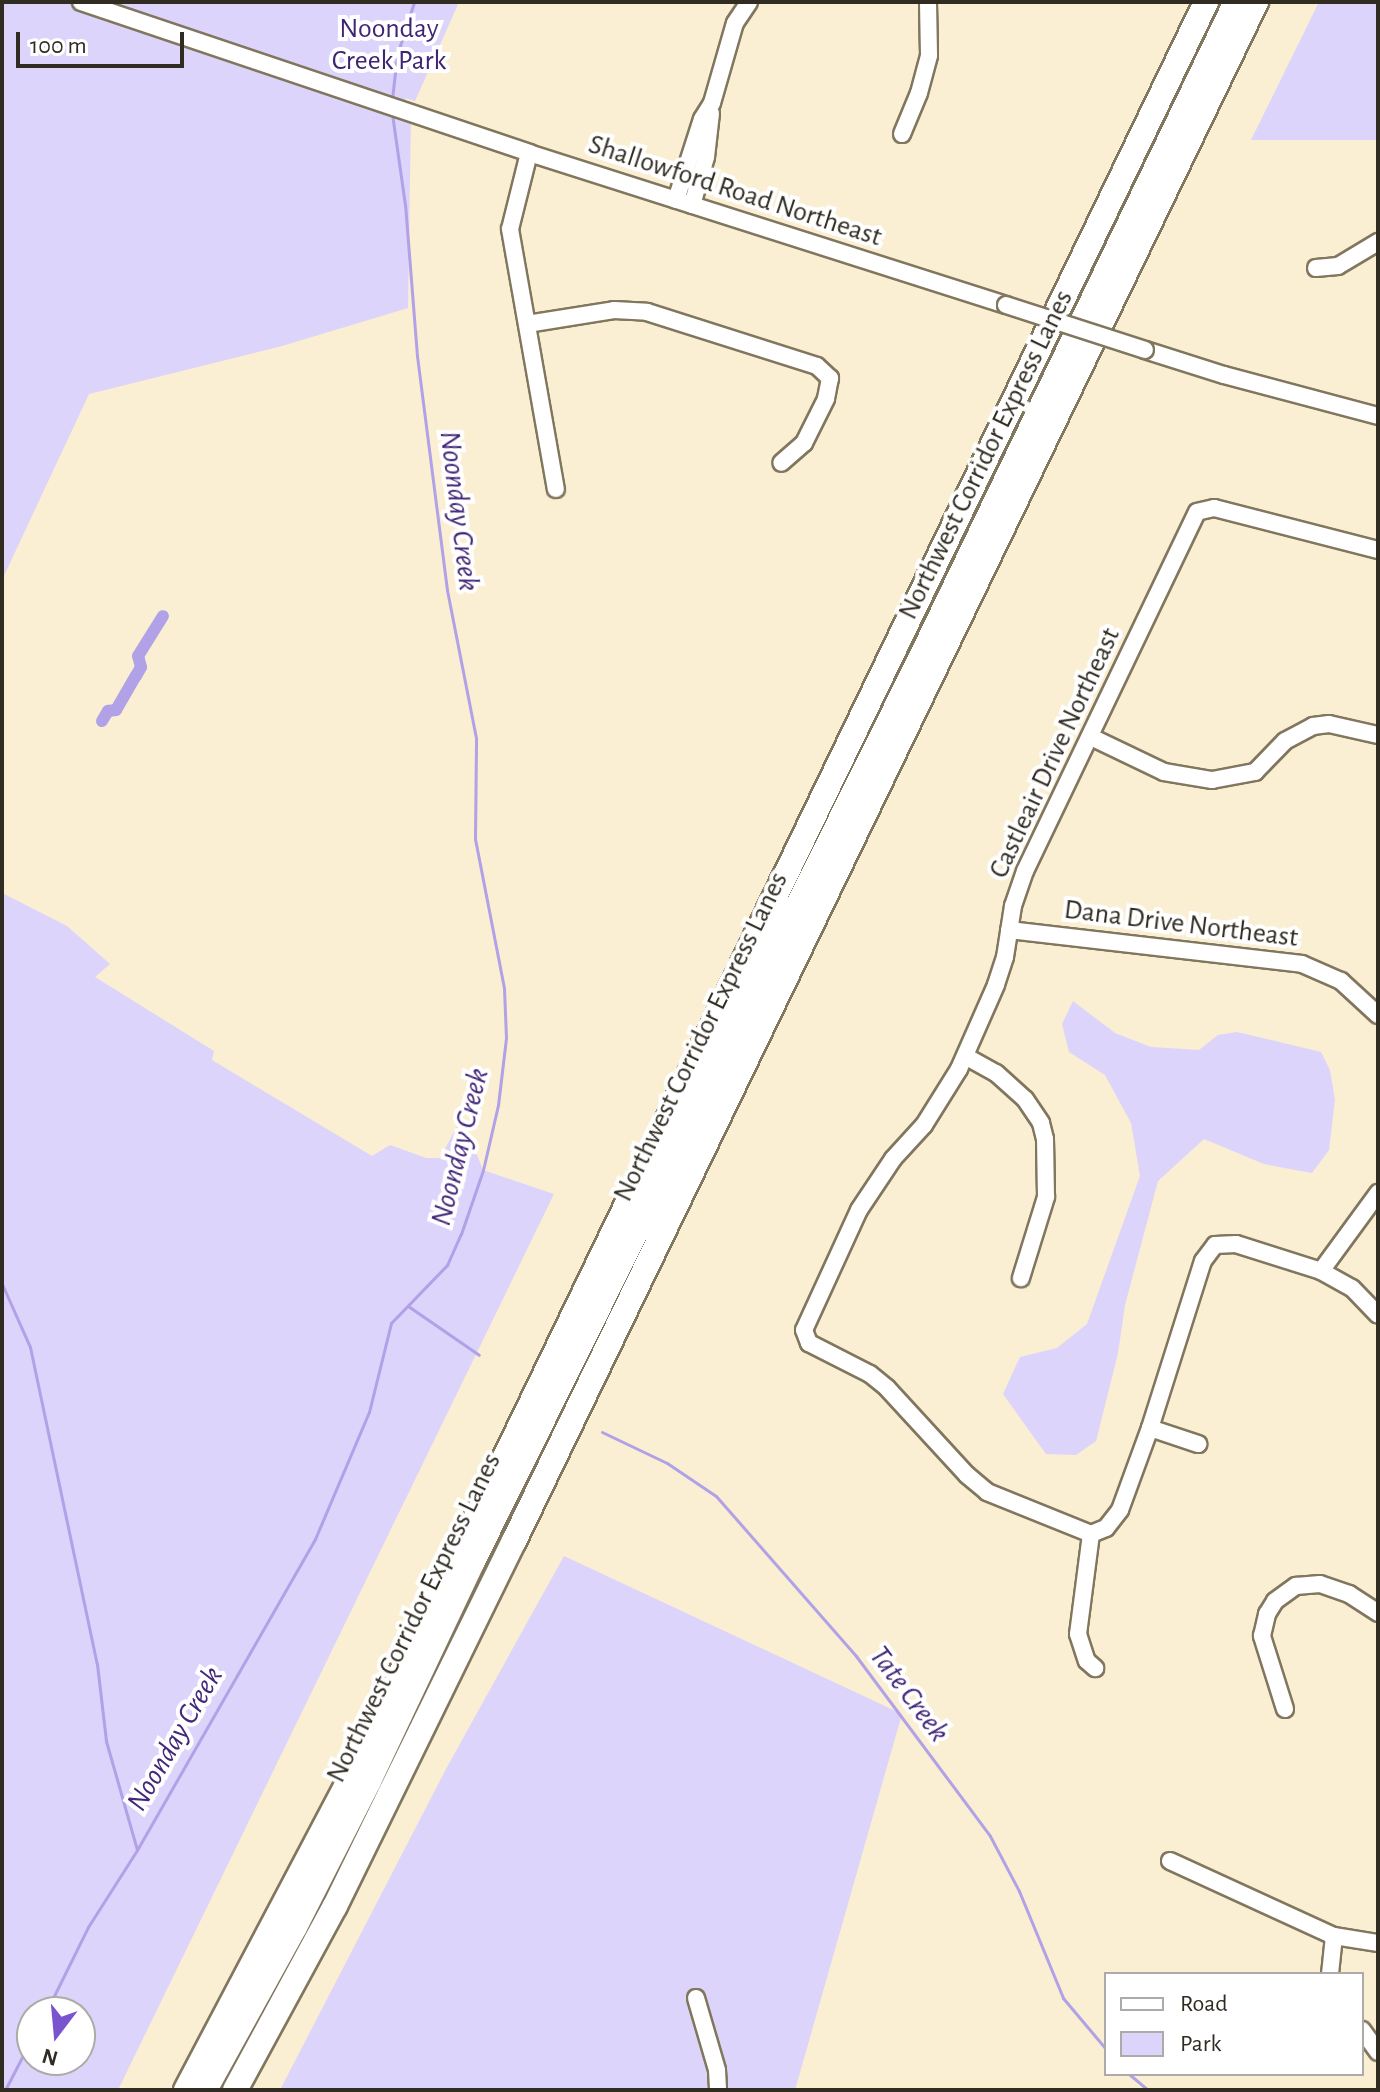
<!DOCTYPE html>
<html>
<head>
<meta charset="utf-8">
<style>
	body { margin:0 }
	#map { position:relative; width:1380px; height:2092px; overflow:hidden; background:#faeed3; font-family:"Alegreya Sans",sans-serif }
	div>[style] { position:absolute }
	.green>* { inset:0; background:#dcd4fb }
	.stream>* { height:3px; margin:-1.5px; padding:0 1.5px; transform-origin:1.5px; border-radius:1.5px; background:#b1a1e7 }
	.canal>* { height:12px; margin:-6px; padding:0 6px; transform-origin:6px; border-radius:6px; background:#b1a1e7 }
	.roads { filter:drop-shadow(2px 0 #81765e) drop-shadow(-2px 0 #81765e) drop-shadow(0 2px #81765e) drop-shadow(0 -2px #81765e) }
	.minor>* { height:16px; margin:-8px; padding:0 8px; transform-origin:8px; border-radius:8px; background:#fff }
	.highway>* { height:24px; margin:-12px; padding:0 12px; transform-origin:12px; border-radius:12px; background:#fff }
	.bridges { filter:drop-shadow(2px 0 #81765e) drop-shadow(-2px 0 #81765e) drop-shadow(0 2px #81765e) drop-shadow(0 -2px #81765e) }
	.minor-bridge>* { height:16px; margin:-8px; padding:0 8px; transform-origin:8px; border-radius:8px; background:#fff }
	span { translate:-50% -50%; white-space:nowrap; text-align:center; line-height:1.15; -webkit-text-stroke:8px #fff; paint-order:stroke }
	.park-label { font-size:28px; color:#3f2474 }
	.street-label { font-size:28px; color:#302c22 }
	.water-label { font-size:30px; color:#432879; font-style:italic }
	.frame { position:absolute; inset:0; border:4px solid #302c22; pointer-events:none }
	.legend { position:absolute; left:1104px; top:1972px; width:260px; height:104px; box-sizing:border-box; background:#fff; border:2px solid #acaba7; margin:0; padding:10px 14px; list-style:none; font-size:24px; color:#302c22 }
	.legend li { display:flex; align-items:center; gap:16px; height:40px }
	.legend b { width:40px; border:2px solid #acaba7 }
	.north { position:absolute; left:16px; top:1996px; width:80px; height:80px; box-sizing:border-box; background:#fff; border:2px solid #acaba7; border-radius:50%; rotate:196deg; font-size:22px; font-weight:700; line-height:32px; text-align:center; color:#302c22 }
	.north::after { content:''; display:block; margin:auto; width:28px; height:36px; background:#7a54ce; clip-path:polygon(50% 0,100% 100%,50% 72%,0 100%) }
	.scale { position:absolute; left:16px; top:32px; width:168px; height:36px; box-sizing:border-box; border:4px solid #302c22; border-top:0; padding-left:10px; font-size:24px; line-height:28px; white-space:nowrap; color:#302c22; -webkit-text-stroke:6px #fff; paint-order:stroke }
</style>
</head>
<body>
<div id="map">
	<div class="green">
		<div style="clip-path:polygon(2px 2px,459px 2px,415px 101px,405px 98px,411px 114px,408px 308px,282px 346px,89px 394px,2px 580px)"></div>
		<div style="clip-path:polygon(1319px 2px,1378px 2px,1378px 140px,1251px 140px)"></div>
		<div style="clip-path:polygon(evenodd,2px 893px,67px 926px,110px 964px,95px 977px,214px 1051px,212px 1060px,372px 1156px,390px 1145px,426px 1158px,440px 1158px,462px 1117px,483px 1170px,554px 1194px,118px 2090px,2px 2090px,2px 893px,32px 2012px,80px 2012px,80px 2060px,32px 2060px,32px 2012px)"></div>
		<div style="clip-path:polygon(1073px 1001px,1115px 1033px,1151px 1047px,1199px 1050px,1218px 1035px,1237px 1032px,1321px 1052px,1330px 1070px,1335px 1100px,1329px 1150px,1312px 1173px,1264px 1164px,1204px 1139px,1158px 1181px,1125px 1305px,1118px 1353px,1096px 1441px,1076px 1455px,1046px 1454px,1003px 1394px,1020px 1357px,1057px 1348px,1087px 1324px,1140px 1176px,1131px 1123px,1105px 1075px,1069px 1052px,1062px 1024px)"></div>
		<div style="clip-path:polygon(564px 1556px,902px 1714px,795px 2090px,280px 2090px,446px 1769px)"></div>
	</div>
	<div class="stream">
		<div style="left:392px;top:99px;width:44px;rotate:-83.5deg"></div>
		<div style="left:397px;top:55px;width:56px;rotate:-72.2deg"></div>
		<div style="left:2px;top:1284px;width:69px;rotate:66deg"></div>
		<div style="left:30px;top:1347px;width:324px;rotate:78.1deg"></div>
		<div style="left:97px;top:1664px;width:78px;rotate:83.3deg"></div>
		<div style="left:106px;top:1741px;width:113px;rotate:74.1deg"></div>
		<div style="left:408px;top:1306px;width:86px;rotate:34.6deg"></div>
		<div style="left:602px;top:1432px;width:72px;rotate:25.5deg"></div>
		<div style="left:667px;top:1463px;width:59px;rotate:34deg"></div>
		<div style="left:716px;top:1496px;width:213px;rotate:48.8deg"></div>
		<div style="left:856px;top:1656px;width:224px;rotate:53.3deg"></div>
		<div style="left:990px;top:1836px;width:62px;rotate:62.2deg"></div>
		<div style="left:1019px;top:1891px;width:116px;rotate:67.6deg"></div>
		<div style="left:1063px;top:1998px;width:67px;rotate:49.9deg"></div>
		<div style="left:46px;top:2012px;width:95px;rotate:-63.7deg"></div>
		<div style="left:88px;top:1927px;width:91px;rotate:-57.5deg"></div>
		<div style="left:137px;top:1850px;width:358px;rotate:-60.2deg"></div>
		<div style="left:315px;top:1539px;width:138px;rotate:-67deg"></div>
		<div style="left:369px;top:1412px;width:92px;rotate:-76.1deg"></div>
		<div style="left:391px;top:1323px;width:81px;rotate:-46deg"></div>
		<div style="left:447px;top:1265px;width:34px;rotate:-66deg"></div>
		<div style="left:461px;top:1234px;width:68px;rotate:-71deg"></div>
		<div style="left:483px;top:1170px;width:67px;rotate:-77deg"></div>
		<div style="left:498px;top:1105px;width:67px;rotate:-83.2deg"></div>
		<div style="left:506px;top:1038px;width:50px;rotate:-92.3deg"></div>
		<div style="left:504px;top:988px;width:152px;rotate:-101deg"></div>
		<div style="left:475px;top:839px;width:101px;rotate:-89.4deg"></div>
		<div style="left:476px;top:738px;width:151px;rotate:-101.1deg"></div>
		<div style="left:447px;top:590px;width:236px;rotate:-97.3deg"></div>
		<div style="left:417px;top:356px;width:151px;rotate:-94.5deg"></div>
		<div style="left:405px;top:205px;width:92px;rotate:-98.1deg"></div>
		<div style="left:1129px;top:2074px;width:25px;rotate:40deg"></div>
		<div style="left:5px;top:2090px;width:59px;rotate:-62.6deg"></div>
	</div>
	<div class="canal">
		<div style="left:102px;top:721px;width:12px;rotate:-59deg"></div>
		<div style="left:108px;top:711px;width:8px;rotate:-7deg"></div>
		<div style="left:116px;top:710px;width:39px;rotate:-60deg"></div>
		<div style="left:136px;top:676px;width:10px;rotate:-61deg"></div>
		<div style="left:141px;top:667px;width:11px;rotate:-105deg"></div>
		<div style="left:138px;top:656px;width:47px;rotate:-58deg"></div>
	</div>
	<div class="roads">
		<div class="minor">
			<div style="left:81px;top:2px;width:473px;rotate:18.6deg"></div>
			<div style="left:529px;top:153px;width:501px;rotate:17.67deg"></div>
			<div style="left:902px;top:134px;width:44px;rotate:-67.5deg"></div>
			<div style="left:919px;top:93px;width:39px;rotate:-75deg"></div>
			<div style="left:929px;top:55px;width:53px;rotate:-91.1deg"></div>
			<div style="left:529px;top:153px;width:78px;rotate:104deg"></div>
			<div style="left:510px;top:229px;width:264px;rotate:80deg"></div>
			<div style="left:676px;top:200px;width:85px;rotate:-72.2deg"></div>
			<div style="left:702px;top:119px;width:19px;rotate:-58deg"></div>
			<div style="left:712px;top:103px;width:83px;rotate:-74deg"></div>
			<div style="left:735px;top:23px;width:25px;rotate:-56deg"></div>
			<div style="left:692px;top:205px;width:50px;rotate:-73.7deg"></div>
			<div style="left:706px;top:157px;width:44px;rotate:-83.5deg"></div>
			<div style="left:1316px;top:268px;width:22px;rotate:-5deg"></div>
			<div style="left:1338px;top:266px;width:47px;rotate:-31deg"></div>
			<div style="left:527px;top:324px;width:88px;rotate:-9.1deg"></div>
			<div style="left:614px;top:310px;width:33px;rotate:3deg"></div>
			<div style="left:647px;top:312px;width:178px;rotate:17.6deg"></div>
			<div style="left:817px;top:366px;width:18px;rotate:43deg"></div>
			<div style="left:830px;top:378px;width:21px;rotate:101deg"></div>
			<div style="left:826px;top:399px;width:49px;rotate:116.6deg"></div>
			<div style="left:804px;top:443px;width:30px;rotate:139deg"></div>
			<div style="left:1145px;top:350px;width:83px;rotate:17.6deg"></div>
			<div style="left:1224px;top:375px;width:159px;rotate:14.9deg"></div>
			<div style="left:1378px;top:550px;width:169px;rotate:-165.6deg"></div>
			<div style="left:1214px;top:508px;width:17px;rotate:167deg"></div>
			<div style="left:1197px;top:512px;width:398px;rotate:115.6deg"></div>
			<div style="left:1025px;top:871px;width:37px;rotate:109deg"></div>
			<div style="left:1013px;top:906px;width:52px;rotate:98.9deg"></div>
			<div style="left:1005px;top:957px;width:29px;rotate:108deg"></div>
			<div style="left:996px;top:985px;width:92px;rotate:113.8deg"></div>
			<div style="left:959px;top:1069px;width:66px;rotate:122deg"></div>
			<div style="left:924px;top:1125px;width:46px;rotate:132.4deg"></div>
			<div style="left:893px;top:1159px;width:61px;rotate:123.7deg"></div>
			<div style="left:859px;top:1210px;width:132px;rotate:114.6deg"></div>
			<div style="left:804px;top:1330px;width:14px;rotate:69deg"></div>
			<div style="left:809px;top:1343px;width:68px;rotate:26.9deg"></div>
			<div style="left:870px;top:1374px;width:22px;rotate:39deg"></div>
			<div style="left:887px;top:1388px;width:118px;rotate:47.4deg"></div>
			<div style="left:967px;top:1475px;width:26px;rotate:40deg"></div>
			<div style="left:987px;top:1492px;width:112px;rotate:22deg"></div>
			<div style="left:1091px;top:1534px;width:16px;rotate:-22deg"></div>
			<div style="left:1106px;top:1528px;width:23px;rotate:-52deg"></div>
			<div style="left:1120px;top:1510px;width:87px;rotate:-69.9deg"></div>
			<div style="left:1150px;top:1428px;width:175px;rotate:-72.4deg"></div>
			<div style="left:1203px;top:1261px;width:20px;rotate:-53deg"></div>
			<div style="left:1215px;top:1245px;width:21px;rotate:-3deg"></div>
			<div style="left:1236px;top:1244px;width:89px;rotate:17.6deg"></div>
			<div style="left:1321px;top:1271px;width:35px;rotate:29deg"></div>
			<div style="left:1352px;top:1288px;width:37px;rotate:46deg"></div>
			<div style="left:1091px;top:737px;width:81px;rotate:25.6deg"></div>
			<div style="left:1164px;top:772px;width:49px;rotate:9.5deg"></div>
			<div style="left:1212px;top:780px;width:44px;rotate:-10.5deg"></div>
			<div style="left:1255px;top:772px;width:43px;rotate:-45.9deg"></div>
			<div style="left:1285px;top:741px;width:32px;rotate:-28deg"></div>
			<div style="left:1313px;top:726px;width:16px;rotate:-7deg"></div>
			<div style="left:1329px;top:724px;width:50px;rotate:12.7deg"></div>
			<div style="left:1009px;top:930px;width:295px;rotate:6.6deg"></div>
			<div style="left:1302px;top:964px;width:43px;rotate:23.6deg"></div>
			<div style="left:1341px;top:981px;width:50px;rotate:42.6deg"></div>
			<div style="left:965px;top:1056px;width:35px;rotate:29deg"></div>
			<div style="left:996px;top:1073px;width:39px;rotate:42deg"></div>
			<div style="left:1025px;top:1099px;width:29px;rotate:56deg"></div>
			<div style="left:1041px;top:1123px;width:16px;rotate:76deg"></div>
			<div style="left:1045px;top:1139px;width:58px;rotate:89deg"></div>
			<div style="left:1046px;top:1197px;width:85px;rotate:107.2deg"></div>
			<div style="left:1321px;top:1271px;width:97px;rotate:-53.8deg"></div>
			<div style="left:1150px;top:1428px;width:51px;rotate:18.4deg"></div>
			<div style="left:1091px;top:1534px;width:101px;rotate:97.4deg"></div>
			<div style="left:1078px;top:1634px;width:28px;rotate:72deg"></div>
			<div style="left:1087px;top:1661px;width:11px;rotate:41deg"></div>
			<div style="left:1285px;top:1709px;width:77px;rotate:-107.5deg"></div>
			<div style="left:1262px;top:1636px;width:23px;rotate:-77deg"></div>
			<div style="left:1267px;top:1614px;width:15px;rotate:-58deg"></div>
			<div style="left:1275px;top:1601px;width:26px;rotate:-36deg"></div>
			<div style="left:1296px;top:1586px;width:24px;rotate:-5deg"></div>
			<div style="left:1320px;top:1584px;width:31px;rotate:19deg"></div>
			<div style="left:1349px;top:1594px;width:35px;rotate:33deg"></div>
			<div style="left:1170px;top:1861px;width:180px;rotate:24.6deg"></div>
			<div style="left:1334px;top:1936px;width:45px;rotate:9deg"></div>
			<div style="left:1330px;top:1974px;width:38px;rotate:-84deg"></div>
			<div style="left:696px;top:1998px;width:75px;rotate:73.7deg"></div>
			<div style="left:717px;top:2070px;width:20px;rotate:87deg"></div>
			<div style="left:1362px;top:2030px;width:27px;rotate:54deg"></div>
		</div>
		<div class="highway">
			<div style="left:186px;top:2090px;width:356px;rotate:-62.2deg"></div>
			<div style="left:352px;top:1775px;width:1968px;rotate:-64.28deg"></div>
			<div style="left:205px;top:2090px;width:186px;rotate:-61.1deg"></div>
			<div style="left:295px;top:1927px;width:164px;rotate:-63.1deg"></div>
			<div style="left:369px;top:1781px;width:241px;rotate:-64.7deg"></div>
			<div style="left:472px;top:1563px;width:1011px;rotate:-63.64deg"></div>
			<div style="left:921px;top:657px;width:727px;rotate:-64.32deg"></div>
			<div style="left:235px;top:2090px;width:209px;rotate:-61.5deg"></div>
			<div style="left:335px;top:1906px;width:407px;rotate:-63.9deg"></div>
			<div style="left:514px;top:1541px;width:1709px;rotate:-64.26deg"></div>
		</div>
	</div>
	<div class="bridges">
		<div class="minor-bridge">
			<div style="left:1006px;top:305px;width:146px;rotate:17.9deg"></div>
		</div>
	</div>
	<div class="park-label">
		<span style="left:389px;top:45px">Noonday<br>Creek Park</span>
	</div>
	<div class="street-label">
		<span style="left:735px;top:191px;rotate:18deg">Shallowford Road Northeast</span>
		<span style="left:986px;top:455px;rotate:-64deg">Northwest Corridor Express Lanes</span>
		<span style="left:1055px;top:753px;rotate:-65deg">Castleair Drive Northeast</span>
		<span style="left:1181px;top:924px;rotate:7deg">Dana Drive Northeast</span>
		<span style="left:701px;top:1037px;rotate:-64deg">Northwest Corridor Express Lanes</span>
		<span style="left:414px;top:1618px;rotate:-64deg">Northwest Corridor Express Lanes</span>
	</div>
	<div class="water-label">
		<span style="left:459px;top:511px;rotate:83deg">Noonday Creek</span>
		<span style="left:460px;top:1147px;rotate:-76deg">Noonday Creek</span>
		<span style="left:909px;top:1694px;rotate:53deg">Tate Creek</span>
		<span style="left:175px;top:1739px;rotate:-60deg">Noonday Creek</span>
	</div>
	<div class="frame"></div>
	<ul class="legend">
	<li><b style="height:10px;background:#fff"></b>Road</li>
	<li><b style="height:22px;background:#dcd4fb"></b>Park</li>
	</ul>
	<div class="north">N</div>
	<div class="scale">100 m</div>
</div>
</body>
</html>
